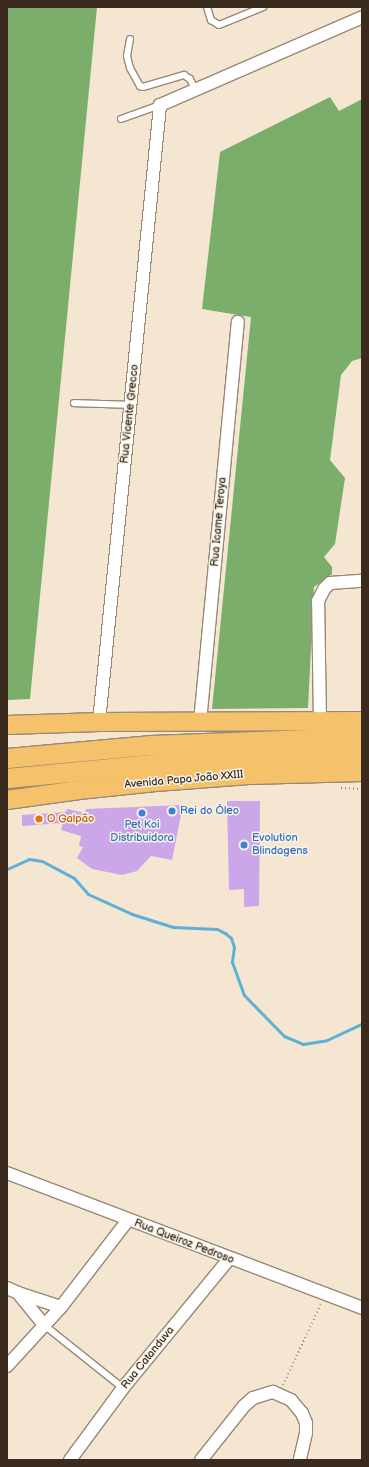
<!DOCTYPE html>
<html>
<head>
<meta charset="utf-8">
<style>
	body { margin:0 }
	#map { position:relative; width:369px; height:1467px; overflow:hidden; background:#f4e6d1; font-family:"Balsamiq Sans",sans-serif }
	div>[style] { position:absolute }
	.forest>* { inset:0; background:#7bae6a }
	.stream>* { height:3px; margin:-1.5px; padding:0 1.5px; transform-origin:1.5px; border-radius:1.5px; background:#5eb0d9 }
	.building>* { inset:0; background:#cba6e8 }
	.path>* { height:2px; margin-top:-1px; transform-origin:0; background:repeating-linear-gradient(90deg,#988878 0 1px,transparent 0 4px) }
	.roads { filter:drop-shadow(1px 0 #988878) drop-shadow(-1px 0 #988878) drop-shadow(0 1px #988878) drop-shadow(0 -1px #988878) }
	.service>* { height:6px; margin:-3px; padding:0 3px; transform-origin:3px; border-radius:3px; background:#fff }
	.minor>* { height:12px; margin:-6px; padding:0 6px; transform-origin:6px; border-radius:6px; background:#fff }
	.primary>* { height:18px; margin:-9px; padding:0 9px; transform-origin:9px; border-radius:9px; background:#f5c16b }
	.trunk>* { height:19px; margin:-9.5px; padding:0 9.5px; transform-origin:9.5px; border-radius:9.5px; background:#f5c16b }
	.dots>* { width:11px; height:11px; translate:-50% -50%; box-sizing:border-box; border:2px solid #f7f3e8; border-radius:50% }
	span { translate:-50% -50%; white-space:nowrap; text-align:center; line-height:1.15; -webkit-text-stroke:3px #f7f3e8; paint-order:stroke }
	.street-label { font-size:11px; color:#3b2a1e }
	.shop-label { font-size:11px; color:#366cbe }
	.left { translate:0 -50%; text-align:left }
	.food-label { font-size:11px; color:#c56008 }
	.frame { position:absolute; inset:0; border:8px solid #3b2a1e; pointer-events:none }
</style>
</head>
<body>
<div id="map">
	<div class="forest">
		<div style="clip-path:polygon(7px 7px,97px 7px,30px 699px,7px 700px)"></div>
		<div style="clip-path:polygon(330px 97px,339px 111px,362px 99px,362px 358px,352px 361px,341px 375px,330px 460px,345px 478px,335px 544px,324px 557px,332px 567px,332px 574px,314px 587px,308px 708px,212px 709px,251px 317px,202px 309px,220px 152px)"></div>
	</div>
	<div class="stream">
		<div style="left:7px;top:869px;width:24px;rotate:-24deg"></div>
		<div style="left:29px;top:859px;width:13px;rotate:9deg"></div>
		<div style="left:42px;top:861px;width:36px;rotate:28deg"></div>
		<div style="left:74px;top:878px;width:21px;rotate:49deg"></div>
		<div style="left:88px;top:894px;width:48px;rotate:24.4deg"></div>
		<div style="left:132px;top:914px;width:43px;rotate:17.6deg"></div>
		<div style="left:173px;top:927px;width:44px;rotate:2.6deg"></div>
		<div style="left:217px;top:929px;width:9px;rotate:27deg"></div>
		<div style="left:225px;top:933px;width:8px;rotate:40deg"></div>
		<div style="left:231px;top:938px;width:9px;rotate:72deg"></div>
		<div style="left:234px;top:947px;width:15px;rotate:98deg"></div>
		<div style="left:232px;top:962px;width:35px;rotate:70deg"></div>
		<div style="left:244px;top:995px;width:57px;rotate:45.7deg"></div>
		<div style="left:284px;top:1036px;width:21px;rotate:23deg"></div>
		<div style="left:303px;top:1044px;width:24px;rotate:-9deg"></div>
		<div style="left:327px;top:1040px;width:38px;rotate:-25deg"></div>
	</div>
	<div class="building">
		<div style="clip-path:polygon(227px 801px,260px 801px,259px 906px,244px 907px,244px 889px,229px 890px)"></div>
		<div style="clip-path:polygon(183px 805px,172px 860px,151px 856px,137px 871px,122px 875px,92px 869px,77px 858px,83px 847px,79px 846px,81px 836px,61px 830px,63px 823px,22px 826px,22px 815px,66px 812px,67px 809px,85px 813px,86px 809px)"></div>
	</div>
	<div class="path">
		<div style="left:341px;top:788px;width:21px;rotate:3deg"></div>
		<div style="left:283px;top:1385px;width:89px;rotate:-64.9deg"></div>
	</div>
	<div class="roads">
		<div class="service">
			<div style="left:207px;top:7px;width:14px;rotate:73deg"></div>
			<div style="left:211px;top:20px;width:9px;rotate:32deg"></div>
			<div style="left:219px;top:25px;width:48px;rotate:-22.2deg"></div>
			<div style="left:130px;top:39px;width:17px;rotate:100deg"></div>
			<div style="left:127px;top:56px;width:12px;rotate:76deg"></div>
			<div style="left:130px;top:68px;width:21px;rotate:61deg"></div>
			<div style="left:140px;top:86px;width:3px;rotate:18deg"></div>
			<div style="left:143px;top:87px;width:43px;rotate:-16.3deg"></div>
			<div style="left:184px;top:75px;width:7px;rotate:34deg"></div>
			<div style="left:190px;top:79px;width:11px;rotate:63deg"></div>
			<div style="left:121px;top:119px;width:41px;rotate:-19.7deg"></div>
			<div style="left:74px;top:403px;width:57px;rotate:2deg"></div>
			<div style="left:44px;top:1325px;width:101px;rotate:38.6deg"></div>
		</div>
		<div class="minor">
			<div style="left:99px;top:722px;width:620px;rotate:-84.35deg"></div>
			<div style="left:160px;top:105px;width:220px;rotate:-23.5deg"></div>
			<div style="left:200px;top:722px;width:402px;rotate:-84.6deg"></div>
			<div style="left:320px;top:722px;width:121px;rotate:-90.9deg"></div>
			<div style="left:318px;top:601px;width:13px;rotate:-63deg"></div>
			<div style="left:324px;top:589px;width:8px;rotate:-45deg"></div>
			<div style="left:330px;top:583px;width:32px;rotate:-4deg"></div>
			<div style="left:7px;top:1173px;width:380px;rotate:20.8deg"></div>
			<div style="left:7px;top:1288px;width:12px;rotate:24deg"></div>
			<div style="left:18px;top:1293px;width:45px;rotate:18deg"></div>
			<div style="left:18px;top:1293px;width:41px;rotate:50.9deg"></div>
			<div style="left:7px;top:1366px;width:80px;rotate:-47.5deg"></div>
			<div style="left:61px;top:1307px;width:110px;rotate:-52.4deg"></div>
			<div style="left:70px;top:1460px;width:89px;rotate:-53.6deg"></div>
			<div style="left:123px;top:1388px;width:167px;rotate:-50.6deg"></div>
			<div style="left:201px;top:1460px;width:69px;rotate:-51.5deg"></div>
			<div style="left:244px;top:1406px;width:12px;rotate:-42deg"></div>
			<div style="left:253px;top:1398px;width:21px;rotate:-17deg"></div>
			<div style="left:273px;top:1392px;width:20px;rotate:24deg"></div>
			<div style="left:291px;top:1400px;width:17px;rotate:50deg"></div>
			<div style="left:302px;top:1413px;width:11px;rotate:68deg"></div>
			<div style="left:306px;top:1423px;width:10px;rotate:90deg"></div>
			<div style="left:306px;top:1433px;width:28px;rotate:103deg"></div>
		</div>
		<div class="primary">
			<div style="left:7px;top:725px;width:92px;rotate:-1.9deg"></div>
			<div style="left:99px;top:722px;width:263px;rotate:-0.2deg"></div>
			<div style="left:7px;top:800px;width:73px;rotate:-7.9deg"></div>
			<div style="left:79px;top:790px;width:77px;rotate:-5.9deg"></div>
			<div style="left:156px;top:782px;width:93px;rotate:-4.3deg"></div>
			<div style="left:249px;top:775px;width:113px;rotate:-1.5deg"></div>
		</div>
		<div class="trunk">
			<div style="left:7px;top:758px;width:145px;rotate:-5.2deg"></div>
			<div style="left:151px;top:745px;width:211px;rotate:-2.2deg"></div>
			<div style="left:7px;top:778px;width:167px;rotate:-5.5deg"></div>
			<div style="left:173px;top:762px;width:69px;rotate:-3.3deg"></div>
			<div style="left:242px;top:758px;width:120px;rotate:-1.4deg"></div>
		</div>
	</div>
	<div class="dots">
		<div style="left:172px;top:811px;background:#3f7fe0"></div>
		<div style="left:142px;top:813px;background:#3f7fe0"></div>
		<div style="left:39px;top:819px;background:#e8710a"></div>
		<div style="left:244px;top:845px;background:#3f7fe0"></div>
	</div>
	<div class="street-label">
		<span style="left:130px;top:414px;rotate:-84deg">Rua Vicente Grecco</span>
		<span style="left:219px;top:522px;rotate:-85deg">Rua Icame Teroya</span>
		<span style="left:184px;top:780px;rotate:-5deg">Avenida Papa João XXIII</span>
		<span style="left:184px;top:1242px;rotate:21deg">Rua Queiroz Pedroso</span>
		<span style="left:148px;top:1358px;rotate:-51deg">Rua Catanduva</span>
	</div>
	<div class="shop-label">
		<span class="left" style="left:180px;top:811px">Rei do Óleo</span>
		<span style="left:142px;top:832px">Pet Koi<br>Distribuidora</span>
		<span class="left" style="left:252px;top:845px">Evolution<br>Blindagens</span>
	</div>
	<div class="food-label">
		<span class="left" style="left:47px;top:819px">O Galpão</span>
	</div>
	<div class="frame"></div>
</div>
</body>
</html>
